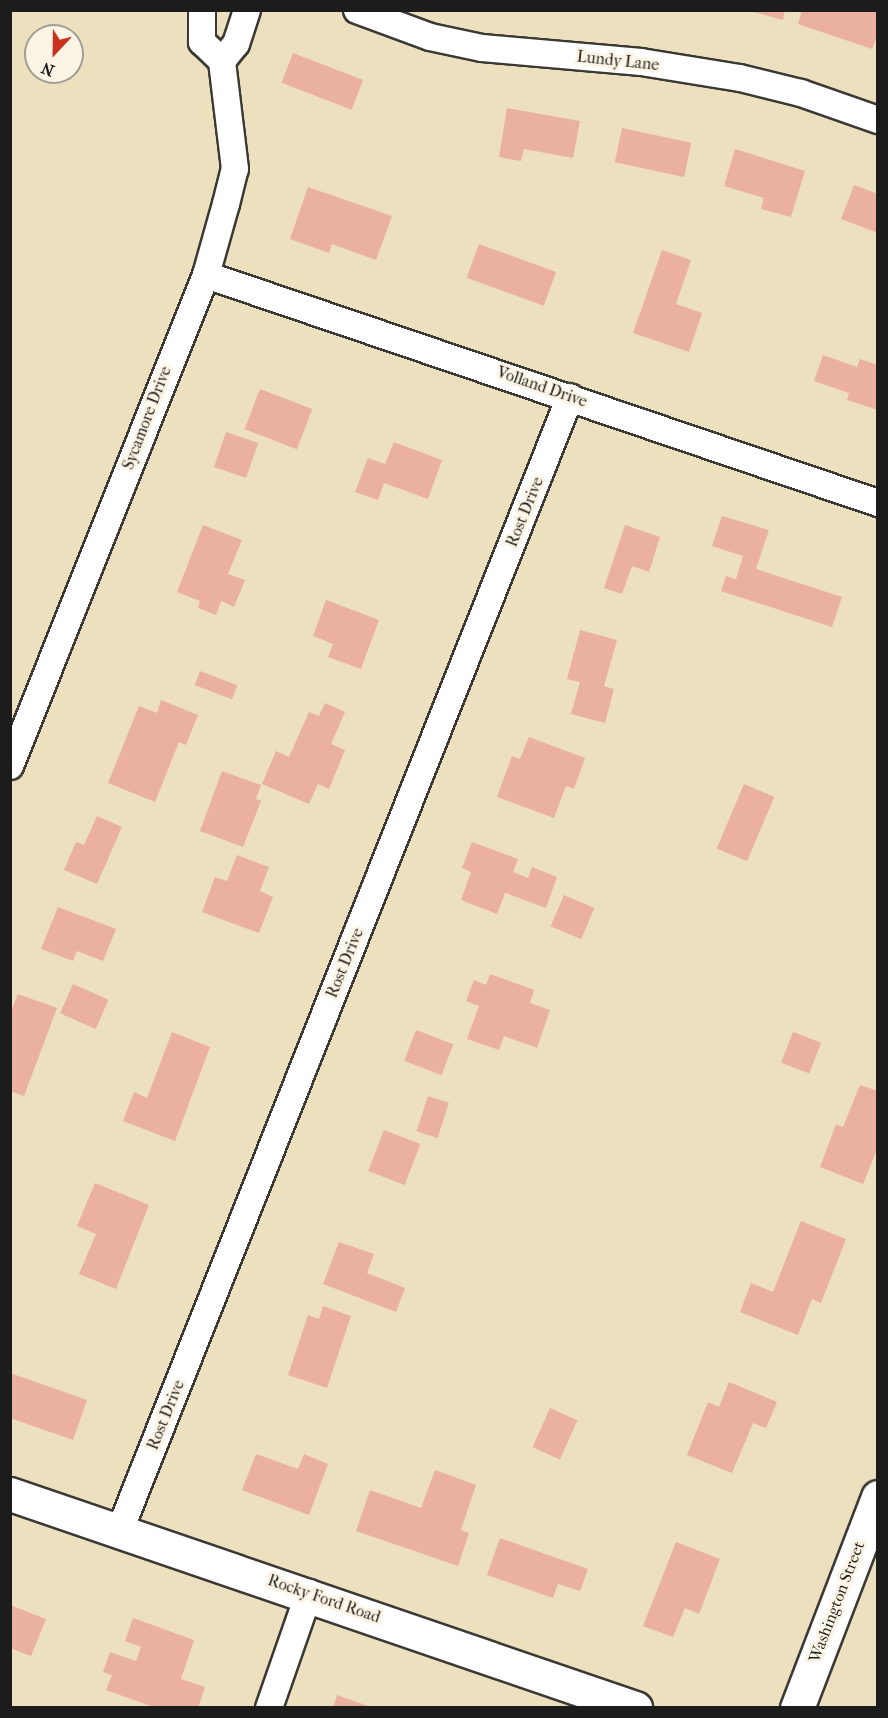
<!DOCTYPE html>
<html>
<head>
<meta charset="utf-8">
<style>
	body { margin:0 }
	#map { position:relative; width:888px; height:1718px; overflow:hidden; background:#ede0bf; font-family:"IM FELL French Canon",serif }
	div>[style] { position:absolute }
	.building>* { inset:0; background:#e9b19e; transform-origin:0 0 }
	.roads { filter:drop-shadow(2px 0 #3b3934) drop-shadow(-2px 0 #3b3934) drop-shadow(0 2px #3b3934) drop-shadow(0 -2px #3b3934) }
	.minor>* { height:26px; margin:-13px; padding:0 13px; transform-origin:13px; border-radius:13px; background:#fff }
	.tertiary>* { height:33px; margin:-16.5px; padding:0 16.5px; transform-origin:16.5px; border-radius:16.5px; background:#fff }
	span { translate:-50% -50%; white-space:nowrap; text-align:center; line-height:1.15; -webkit-text-stroke:6px #fcf5e5; paint-order:stroke }
	.street-label { font-size:16px; color:#1c1c1c }
	.frame { position:absolute; inset:0; border:12px solid #1c1c1c; pointer-events:none }
	.north { position:absolute; left:24px; top:24px; width:60px; height:60px; box-sizing:border-box; background:#fcf5e5; border:2px solid #a29e95; border-radius:50%; rotate:202deg; font-size:16px; font-weight:700; line-height:24px; text-align:center; color:#1c1c1c }
	.north::after { content:''; display:block; margin:auto; width:21px; height:27px; background:#c8321e; clip-path:polygon(50% 0,100% 100%,50% 72%,0 100%) }
</style>
</head>
<body>
<div id="map">
	<div class="building">
		<div style="clip-path:polygon(747px 10px,785px 10px,783px 20px)"></div>
		<div style="clip-path:polygon(802px 10px,878px 10px,878px 34px,872px 49px,798px 24px)"></div>
		<div style="left:293px;top:53px;width:75px;height:32px;rotate:21deg"></div>
		<div style="clip-path:polygon(507px 108px,580px 121px,573px 158px,524px 149px,521px 161px,499px 157px)"></div>
		<div style="left:622px;top:128px;width:71px;height:35px;rotate:12deg"></div>
		<div style="clip-path:polygon(735px 149px,805px 171px,791px 217px,761px 209px,764px 198px,724px 186px)"></div>
		<div style="clip-path:polygon(854px 185px,878px 194px,878px 233px,841px 219px)"></div>
		<div style="clip-path:polygon(308px 187px,392px 216px,376px 260px,332px 244px,329px 253px,290px 239px)"></div>
		<div style="left:479px;top:244px;width:82px;height:36px;rotate:20deg"></div>
		<div style="clip-path:polygon(662px 250px,691px 260px,676px 304px,702px 313px,689px 352px,633px 333px)"></div>
		<div style="clip-path:polygon(823px 355px,857px 367px,860px 359px,878px 365px,878px 410px,847px 400px,849px 393px,814px 381px)"></div>
		<div style="left:260px;top:389px;width:56px;height:43px;rotate:21deg"></div>
		<div style="left:226px;top:432px;width:34px;height:37px;rotate:19deg"></div>
		<div style="clip-path:polygon(394px 442px,442px 460px,428px 499px,384px 483px,378px 500px,355px 492px,368px 458px,385px 464px)"></div>
		<div style="clip-path:polygon(722px 516px,769px 530px,756px 569px,842px 597px,832px 627px,721px 591px,726px 576px,736px 579px,743px 556px,712px 546px)"></div>
		<div style="clip-path:polygon(203px 525px,242px 540px,228px 574px,245px 580px,234px 607px,221px 601px,216px 615px,198px 608px,200px 601px,177px 592px)"></div>
		<div style="clip-path:polygon(625px 525px,660px 537px,649px 572px,632px 566px,622px 594px,604px 588px)"></div>
		<div style="clip-path:polygon(326px 600px,379px 620px,361px 669px,328px 657px,333px 644px,313px 636px)"></div>
		<div style="clip-path:polygon(580px 630px,617px 640px,604px 686px,614px 689px,605px 723px,571px 714px,580px 682px,567px 679px)"></div>
		<div style="left:200px;top:671px;width:40px;height:15px;rotate:21deg"></div>
		<div style="clip-path:polygon(161px 700px,198px 715px,186px 745px,179px 742px,155px 802px,108px 783px,139px 706px,157px 713px)"></div>
		<div style="clip-path:polygon(325px 703px,345px 712px,331px 744px,345px 750px,329px 789px,318px 784px,309px 804px,262px 784px,276px 751px,289px 757px,309px 712px,319px 716px)"></div>
		<div style="clip-path:polygon(529px 737px,585px 758px,574px 789px,566px 786px,554px 818px,497px 797px,512px 756px,520px 759px)"></div>
		<div style="clip-path:polygon(222px 771px,261px 785px,256px 799px,261px 801px,243px 847px,200px 831px)"></div>
		<div style="left:744px;top:784px;width:33px;height:70px;rotate:23deg"></div>
		<div style="clip-path:polygon(97px 816px,122px 827px,97px 884px,64px 870px,76px 842px,84px 845px)"></div>
		<div style="clip-path:polygon(472px 842px,518px 859px,513px 872px,528px 878px,532px 867px,557px 877px,546px 908px,505px 893px,497px 914px,461px 900px,471px 872px,462px 868px)"></div>
		<div style="clip-path:polygon(237px 855px,269px 867px,260px 891px,273px 897px,259px 933px,202px 912px,215px 877px,227px 881px)"></div>
		<div style="left:564px;top:895px;width:33px;height:34px;rotate:23deg"></div>
		<div style="clip-path:polygon(58px 907px,116px 929px,103px 961px,77px 951px,73px 961px,41px 949px)"></div>
		<div style="clip-path:polygon(490px 974px,534px 990px,530px 1003px,550px 1010px,537px 1048px,504px 1036px,499px 1050px,467px 1039px,479px 1006px,466px 1001px,474px 980px,486px 985px)"></div>
		<div style="left:73px;top:984px;width:39px;height:32px;rotate:24deg"></div>
		<div style="clip-path:polygon(18px 994px,57px 1008px,24px 1096px,10px 1091px,10px 1014px)"></div>
		<div style="left:416px;top:1030px;width:40px;height:33px;rotate:21deg"></div>
		<div style="clip-path:polygon(172px 1032px,210px 1047px,175px 1141px,123px 1121px,134px 1092px,147px 1098px)"></div>
		<div style="left:793px;top:1032px;width:30px;height:33px;rotate:21deg"></div>
		<div style="clip-path:polygon(860px 1085px,878px 1091px,878px 1147px,863px 1184px,820px 1167px,836px 1124px,843px 1127px)"></div>
		<div style="left:428px;top:1096px;width:22px;height:37px;rotate:18deg"></div>
		<div style="left:384px;top:1130px;width:39px;height:44px;rotate:21deg"></div>
		<div style="clip-path:polygon(95px 1183px,149px 1205px,116px 1289px,79px 1274px,96px 1234px,77px 1226px)"></div>
		<div style="clip-path:polygon(801px 1221px,846px 1239px,821px 1303px,812px 1299px,798px 1335px,740px 1312px,751px 1283px,773px 1292px)"></div>
		<div style="clip-path:polygon(339px 1242px,374px 1254px,367px 1273px,405px 1288px,396px 1312px,323px 1284px)"></div>
		<div style="clip-path:polygon(323px 1306px,351px 1316px,327px 1388px,288px 1375px,308px 1315px,319px 1319px)"></div>
		<div style="clip-path:polygon(10px 1373px,87px 1400px,73px 1440px,10px 1418px)"></div>
		<div style="clip-path:polygon(729px 1382px,777px 1402px,766px 1428px,753px 1423px,732px 1473px,687px 1455px,708px 1402px,719px 1407px)"></div>
		<div style="left:550px;top:1408px;width:30px;height:43px;rotate:24deg"></div>
		<div style="clip-path:polygon(256px 1454px,298px 1469px,304px 1454px,328px 1464px,309px 1515px,242px 1490px)"></div>
		<div style="clip-path:polygon(435px 1470px,476px 1485px,461px 1530px,469px 1533px,458px 1566px,356px 1531px,370px 1490px,421px 1508px)"></div>
		<div style="clip-path:polygon(500px 1538px,588px 1569px,580px 1591px,558px 1584px,553px 1598px,487px 1575px)"></div>
		<div style="clip-path:polygon(676px 1542px,720px 1559px,699px 1614px,685px 1608px,673px 1637px,643px 1626px)"></div>
		<div style="clip-path:polygon(10px 1605px,46px 1619px,31px 1656px,10px 1648px)"></div>
		<div style="clip-path:polygon(133px 1618px,194px 1640px,181px 1679px,205px 1687px,198px 1708px,156px 1708px,106px 1690px,112px 1675px,103px 1672px,110px 1652px,136px 1661px,141px 1647px,125px 1641px)"></div>
		<div style="clip-path:polygon(337px 1695px,371px 1707px,371px 1708px,333px 1708px)"></div>
	</div>
	<div class="roads">
		<div class="minor">
			<div style="left:357px;top:10px;width:78px;rotate:20.3deg"></div>
			<div style="left:430px;top:37px;width:53px;rotate:11.9deg"></div>
			<div style="left:482px;top:48px;width:160px;rotate:5deg"></div>
			<div style="left:641px;top:62px;width:100px;rotate:9.2deg"></div>
			<div style="left:740px;top:78px;width:63px;rotate:13.8deg"></div>
			<div style="left:801px;top:93px;width:82px;rotate:19.3deg"></div>
			<div style="left:222px;top:61px;width:22px;rotate:-51deg"></div>
			<div style="left:236px;top:44px;width:36px;rotate:-72deg"></div>
			<div style="left:206px;top:275px;width:710px;rotate:18.74deg"></div>
			<div style="left:10px;top:766px;width:529px;rotate:-68.24deg"></div>
			<div style="left:206px;top:275px;width:74px;rotate:-74.3deg"></div>
			<div style="left:226px;top:204px;width:36px;rotate:-76deg"></div>
			<div style="left:235px;top:169px;width:109px;rotate:-96.9deg"></div>
			<div style="left:222px;top:61px;width:28px;rotate:-136deg"></div>
			<div style="left:202px;top:42px;width:32px;rotate:-90deg"></div>
			<div style="left:120px;top:1530px;width:1219px;rotate:-68.34deg"></div>
			<div style="left:269px;top:1708px;width:122px;rotate:-70.8deg"></div>
		</div>
		<div class="tertiary">
			<div style="left:10px;top:1494px;width:661px;rotate:18.9deg"></div>
			<div style="left:797px;top:1708px;width:226px;rotate:-69deg"></div>
		</div>
	</div>
	<div class="street-label">
		<span style="left:618px;top:61px;rotate:6deg">Lundy Lane</span>
		<span style="left:542px;top:387px;rotate:19deg">Volland Drive</span>
		<span style="left:147px;top:418px;rotate:-69deg">Sycamore Drive</span>
		<span style="left:525px;top:512px;rotate:-68deg">Rost Drive</span>
		<span style="left:345px;top:963px;rotate:-68deg">Rost Drive</span>
		<span style="left:166px;top:1415px;rotate:-68deg">Rost Drive</span>
		<span style="left:324px;top:1599px;rotate:19deg">Rocky Ford Road</span>
		<span style="left:837px;top:1602px;rotate:-69deg">Washington Street</span>
	</div>
	<div class="frame"></div>
	<div class="north">N</div>
</div>
</body>
</html>
